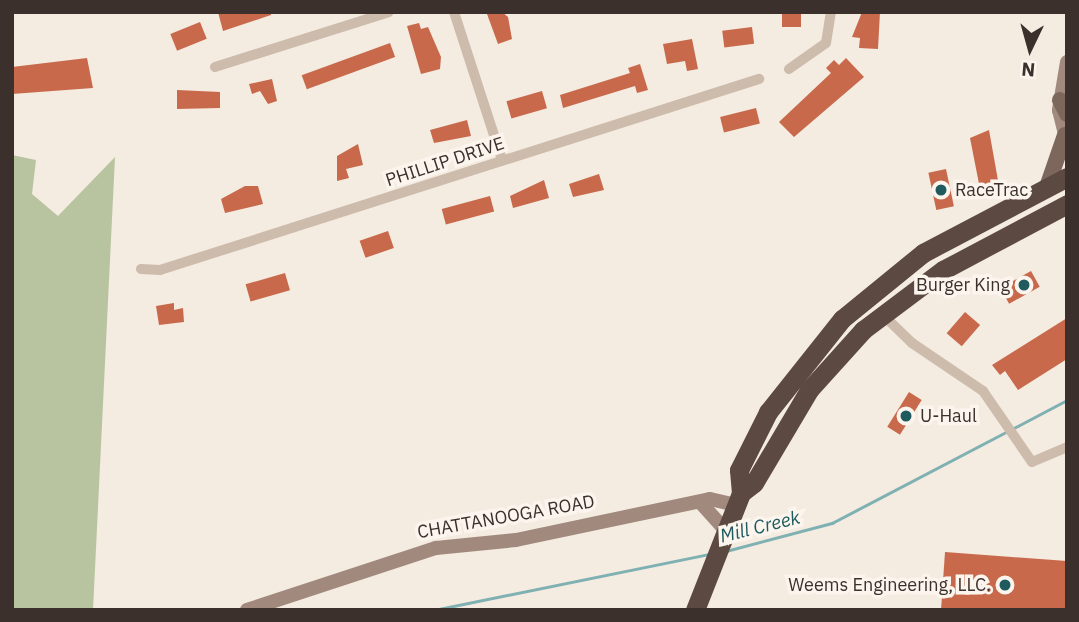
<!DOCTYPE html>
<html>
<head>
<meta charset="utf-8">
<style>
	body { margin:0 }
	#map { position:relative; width:1079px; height:622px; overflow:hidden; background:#f4ebe1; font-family:"IBM Plex Sans",sans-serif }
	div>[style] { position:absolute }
	.green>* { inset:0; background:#b8c4a0 }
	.stream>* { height:2.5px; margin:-1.25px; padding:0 1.25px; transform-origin:1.25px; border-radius:1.25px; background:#7fb0b2 }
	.building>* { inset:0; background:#c8694b; transform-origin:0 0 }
	.street>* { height:10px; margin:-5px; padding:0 5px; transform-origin:5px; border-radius:5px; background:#cdbbac }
	.secondary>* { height:14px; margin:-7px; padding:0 7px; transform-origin:7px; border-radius:7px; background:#a18a7d }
	.primary>* { height:16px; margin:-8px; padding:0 8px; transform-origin:8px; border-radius:8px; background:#7d675c }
	.highway>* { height:19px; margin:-9.5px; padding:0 9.5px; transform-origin:9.5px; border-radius:9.5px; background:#5c4a42 }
	.dots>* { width:19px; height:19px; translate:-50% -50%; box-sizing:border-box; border:4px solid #fbf5ee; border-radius:50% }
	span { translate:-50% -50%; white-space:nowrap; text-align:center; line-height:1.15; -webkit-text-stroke:7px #fbf5ee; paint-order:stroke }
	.street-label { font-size:18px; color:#3b302b }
	.poi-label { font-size:18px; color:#3b302b }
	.left { translate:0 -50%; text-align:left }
	.right { translate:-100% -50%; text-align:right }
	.water-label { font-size:19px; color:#1f5a5e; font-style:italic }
	.frame { position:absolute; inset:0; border:14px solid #3b302b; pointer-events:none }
	.north { position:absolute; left:995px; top:14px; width:70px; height:70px; -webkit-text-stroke:5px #fbf5ee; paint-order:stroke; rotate:185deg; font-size:19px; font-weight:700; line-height:28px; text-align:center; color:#3b302b }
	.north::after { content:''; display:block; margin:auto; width:24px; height:32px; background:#3b302b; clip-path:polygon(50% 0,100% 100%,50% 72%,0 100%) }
</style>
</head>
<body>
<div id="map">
	<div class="green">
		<div style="clip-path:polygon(12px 155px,36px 160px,32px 194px,58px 216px,115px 157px,93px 610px,12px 610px)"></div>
	</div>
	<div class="stream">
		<div style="left:1014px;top:428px;width:60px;rotate:-27.8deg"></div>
		<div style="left:726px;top:551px;width:110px;rotate:-14.8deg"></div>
		<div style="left:832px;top:523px;width:199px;rotate:-27.6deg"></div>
		<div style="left:434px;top:610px;width:281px;rotate:-11.5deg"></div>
	</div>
	<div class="building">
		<div style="clip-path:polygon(218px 12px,271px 12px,271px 15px,223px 31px)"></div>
		<div style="clip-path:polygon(502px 12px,508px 17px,512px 39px,498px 44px,487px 14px)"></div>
		<div style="left:782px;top:12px;width:19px;height:15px"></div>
		<div style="clip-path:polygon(862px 12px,880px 12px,878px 49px,859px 48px,860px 38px,852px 37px)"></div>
		<div style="left:200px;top:22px;width:18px;height:32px;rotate:68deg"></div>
		<div style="clip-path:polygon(419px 23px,421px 29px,428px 27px,441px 57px,440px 69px,421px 74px,407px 26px)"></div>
		<div style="left:752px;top:27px;width:17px;height:30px;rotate:83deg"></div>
		<div style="clip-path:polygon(692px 39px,698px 69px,687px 71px,685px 61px,667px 64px,663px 44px)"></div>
		<div style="left:390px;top:43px;width:15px;height:94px;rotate:70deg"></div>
		<div style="clip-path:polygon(87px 58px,93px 88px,12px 94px,12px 67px)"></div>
		<div style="clip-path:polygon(846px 58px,864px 77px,794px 137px,779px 122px,831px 73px,826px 68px,834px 60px,839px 65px)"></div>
		<div style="clip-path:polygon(640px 64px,648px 90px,637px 93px,635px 86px,563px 108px,560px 95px,630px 73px,628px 68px)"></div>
		<div style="clip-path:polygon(272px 79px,277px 101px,268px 104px,260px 91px,252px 94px,249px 84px)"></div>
		<div style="clip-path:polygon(177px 90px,220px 92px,220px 108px,177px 109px)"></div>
		<div style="left:542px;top:91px;width:18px;height:37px;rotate:74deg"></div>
		<div style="left:756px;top:108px;width:16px;height:37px;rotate:76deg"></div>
		<div style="clip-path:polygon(467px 120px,471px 136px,434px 143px,430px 130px)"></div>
		<div style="clip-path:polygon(989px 130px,999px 186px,981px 194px,970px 138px)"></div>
		<div style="clip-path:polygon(358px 144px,363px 165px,346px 169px,349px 178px,337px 181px,337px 156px)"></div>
		<div style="left:946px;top:169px;width:38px;height:18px;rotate:78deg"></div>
		<div style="clip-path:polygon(599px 174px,604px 190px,573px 197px,569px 184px)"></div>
		<div style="clip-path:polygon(544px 180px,549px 198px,513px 208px,510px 196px)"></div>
		<div style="clip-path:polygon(245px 186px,258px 186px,263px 204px,225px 213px,221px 199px)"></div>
		<div style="left:490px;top:196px;width:16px;height:50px;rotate:75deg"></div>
		<div style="left:388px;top:231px;width:18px;height:30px;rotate:71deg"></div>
		<div style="left:1031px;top:271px;width:18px;height:35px;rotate:61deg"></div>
		<div style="left:285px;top:273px;width:18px;height:41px;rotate:74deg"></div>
		<div style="clip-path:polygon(174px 303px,174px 310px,183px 308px,184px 322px,159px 325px,156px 306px)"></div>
		<div style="left:965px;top:312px;width:20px;height:28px;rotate:41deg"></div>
		<div style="clip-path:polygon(1067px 318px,1067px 359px,1018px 390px,1005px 371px,1000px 375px,992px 365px)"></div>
		<div style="left:909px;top:392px;width:15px;height:41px;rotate:32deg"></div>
		<div style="clip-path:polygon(945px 552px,1067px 561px,1067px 610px,941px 610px)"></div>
	</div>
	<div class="street">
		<div style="left:454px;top:12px;width:156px;rotate:72deg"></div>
		<div style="left:215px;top:67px;width:182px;rotate:-17.5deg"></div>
		<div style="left:789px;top:69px;width:45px;rotate:-35.1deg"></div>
		<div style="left:826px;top:43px;width:31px;rotate:-81deg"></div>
		<div style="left:141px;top:269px;width:19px;rotate:3deg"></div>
		<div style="left:160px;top:270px;width:629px;rotate:-17.69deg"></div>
		<div style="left:882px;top:314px;width:42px;rotate:44deg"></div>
		<div style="left:912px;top:343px;width:86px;rotate:34.1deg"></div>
		<div style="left:983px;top:391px;width:86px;rotate:55.4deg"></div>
		<div style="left:1032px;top:462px;width:38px;rotate:-23deg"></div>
	</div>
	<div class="secondary">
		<div style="left:1067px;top:62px;width:49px;rotate:99.5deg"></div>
		<div style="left:1059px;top:110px;width:33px;rotate:76deg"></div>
		<div style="left:700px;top:502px;width:38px;rotate:48deg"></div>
		<div style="left:247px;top:610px;width:199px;rotate:-18.2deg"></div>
		<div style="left:436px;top:548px;width:80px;rotate:-5.7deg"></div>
		<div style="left:516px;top:540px;width:198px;rotate:-11.9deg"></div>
		<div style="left:710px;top:499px;width:27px;rotate:13deg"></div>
	</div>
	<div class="primary">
		<div style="left:1060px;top:100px;width:16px;rotate:63deg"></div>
		<div style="left:1047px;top:187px;width:55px;rotate:-70.9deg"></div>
	</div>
	<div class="highway">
		<div style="left:741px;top:493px;width:23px;rotate:-95deg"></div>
		<div style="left:739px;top:470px;width:65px;rotate:-63.4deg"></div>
		<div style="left:768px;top:412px;width:119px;rotate:-51.5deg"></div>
		<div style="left:842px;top:319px;width:104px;rotate:-39.2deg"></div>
		<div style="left:923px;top:253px;width:163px;rotate:-27.8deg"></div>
		<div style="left:741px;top:493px;width:16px;rotate:-38deg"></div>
		<div style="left:754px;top:483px;width:108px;rotate:-59.4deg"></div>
		<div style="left:809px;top:390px;width:81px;rotate:-48deg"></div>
		<div style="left:863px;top:330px;width:100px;rotate:-36.9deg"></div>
		<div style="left:943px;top:270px;width:140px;rotate:-28deg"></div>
		<div style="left:695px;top:610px;width:126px;rotate:-68.5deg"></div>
	</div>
	<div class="dots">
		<div style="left:941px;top:190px;background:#1f5a5e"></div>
		<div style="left:1024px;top:285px;background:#1f5a5e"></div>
		<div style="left:906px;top:416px;background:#1f5a5e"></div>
		<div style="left:1005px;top:585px;background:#1f5a5e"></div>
	</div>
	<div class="street-label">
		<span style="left:445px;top:162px;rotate:-18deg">PHILLIP DRIVE</span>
		<span style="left:506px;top:517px;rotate:-10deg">CHATTANOOGA ROAD</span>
	</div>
	<div class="poi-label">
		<span class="left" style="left:955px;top:190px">RaceTrac</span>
		<span class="right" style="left:1010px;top:285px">Burger King</span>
		<span class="left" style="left:920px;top:416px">U-Haul</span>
		<span class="right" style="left:991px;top:585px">Weems Engineering, LLC.</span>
	</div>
	<div class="water-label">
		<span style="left:760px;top:527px;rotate:-14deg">Mill Creek</span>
	</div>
	<div class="frame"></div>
	<div class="north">N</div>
</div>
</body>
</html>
